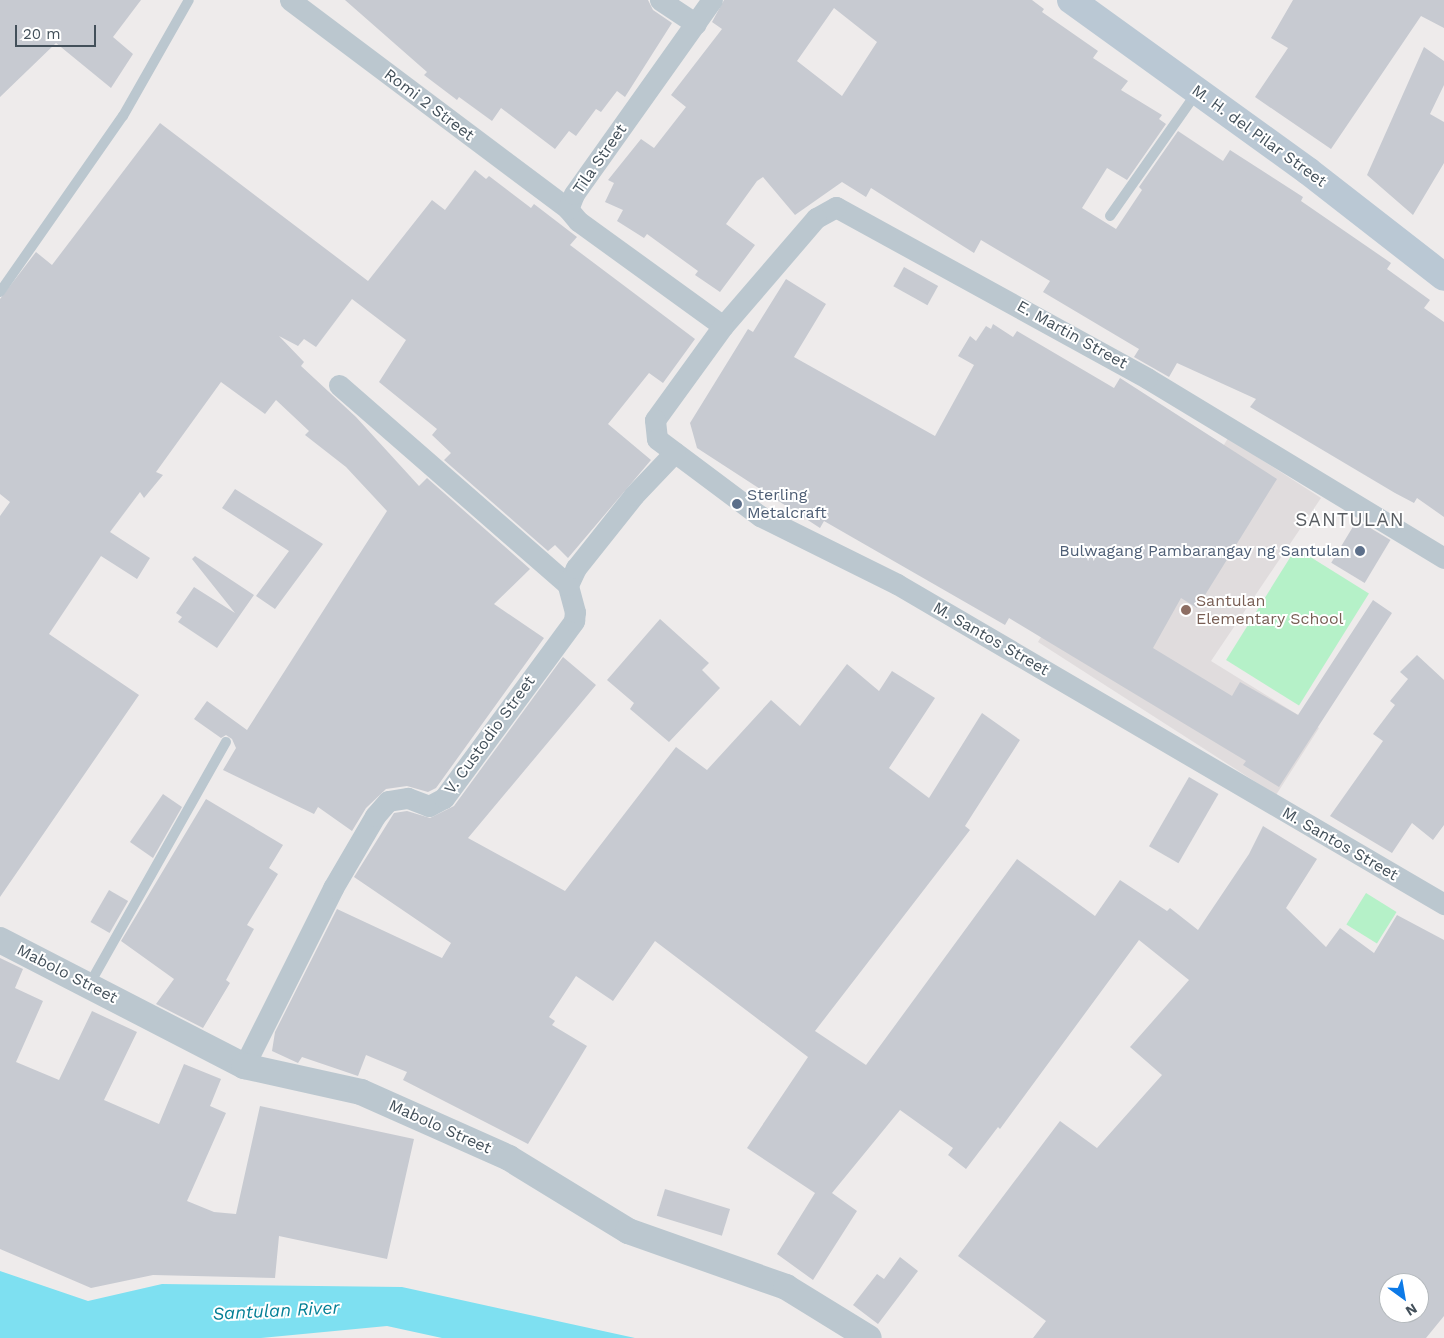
<!DOCTYPE html>
<html>
<head>
<meta charset="utf-8">
<style>
	body { margin:0 }
	#map { position:relative; width:1444px; height:1338px; overflow:hidden; background:#eeebeb; font-family:"Work Sans",sans-serif }
	div>[style] { position:absolute }
	.education>* { inset:0; background:#e0dcdd }
	.green>* { inset:0; background:#b5f1c8; transform-origin:0 0 }
	.water>* { inset:0; background:#7ee0f1 }
	.building>* { inset:0; background:#c7cad1; transform-origin:0 0 }
	.service>* { height:10px; margin:-5px; padding:0 5px; transform-origin:5px; border-radius:5px; background:#bbc7cf }
	.minor>* { height:21px; margin:-10.5px; padding:0 10.5px; transform-origin:10.5px; border-radius:10.5px; background:#bbc7cf }
	.tertiary>* { height:26px; margin:-13px; padding:0 13px; transform-origin:13px; border-radius:13px; background:#bbc7cf }
	.secondary>* { height:28px; margin:-14px; padding:0 14px; transform-origin:14px; border-radius:14px; background:#bac8d4 }
	.dots>* { width:14px; height:14px; translate:-50% -50%; box-sizing:border-box; border:2px solid #fff; border-radius:50% }
	span { translate:-50% -50%; white-space:nowrap; text-align:center; line-height:1.15; -webkit-text-stroke:4px #fff; paint-order:stroke }
	.street-label { font-size:16px; color:#43505a }
	.service-label { font-size:16px; color:#4e5e75 }
	.left { translate:0 -50%; text-align:left }
	.right { translate:-100% -50%; text-align:right }
	.education-label { font-size:16px; color:#785e54 }
	.water-label { font-size:18px; color:#058096; font-style:italic }
	.quarter-label { font-size:19px; color:#585c61; letter-spacing:1px }
	.north { position:absolute; left:1379px; top:1273px; width:50px; height:50px; box-sizing:border-box; background:#fff; border:1px solid #b4b9bd; border-radius:50%; rotate:148deg; font-size:14px; font-weight:700; line-height:20px; text-align:center; color:#43505a }
	.north::after { content:''; display:block; margin:auto; width:18px; height:22px; background:#0d7ae7; clip-path:polygon(50% 0,100% 100%,50% 72%,0 100%) }
	.scale { position:absolute; left:15px; top:25px; width:81px; height:22px; box-sizing:border-box; border:2px solid #43505a; border-top:0; padding-left:6px; font-size:15px; line-height:18px; white-space:nowrap; color:#43505a; -webkit-text-stroke:4px #fff; paint-order:stroke }
</style>
</head>
<body>
<div id="map">
	<div class="education">
		<div style="clip-path:polygon(1228px 438px,1321px 498px,1211px 661px,1319px 728px,1276px 795px,1038px 642px,1067px 594px,1117px 625px)"></div>
	</div>
	<div class="green">
		<div style="left:1296px;top:548px;width:86px;height:132px;rotate:32deg"></div>
		<div style="left:1366px;top:893px;width:36px;height:37px;rotate:32deg"></div>
	</div>
	<div class="water">
		<div style="clip-path:polygon(0 1271px,88px 1301px,162px 1284px,402px 1287px,635px 1338px,442px 1338px,387px 1326px,261px 1338px,0 1338px)"></div>
	</div>
	<div class="building">
		<div style="clip-path:polygon(0 0,141px 0,113px 37px,133px 54px,111px 88px,56px 43px,0 97px)"></div>
		<div style="clip-path:polygon(345px 0,648px 0,653px 10px,672px 23px,625px 97px,617px 91px,601px 112px,596px 109px,576px 136px,569px 131px,555px 149px,501px 108px,492px 121px,459px 97px,457px 100px,424px 75px,427px 72px)"></div>
		<div style="clip-path:polygon(evenodd,724px 0,1032px 0,1044px 9px,1042px 12px,1098px 51px,1093px 58px,1128px 81px,1121px 90px,1162px 115px,1159px 119px,1166px 124px,1127px 180px,1107px 168px,1082px 208px,1116px 229px,1142px 190px,1139px 187px,1178px 131px,1223px 161px,1230px 150px,1303px 197px,1301px 201px,1391px 263px,1387px 269px,1430px 300px,1424px 308px,1444px 322px,1444px 517px,1417px 498px,1414px 503px,1395px 493px,1250px 407px,1256px 399px,1177px 363px,1169px 377px,1134px 357px,1139px 349px,1043px 292px,1050px 281px,981px 240px,974px 253px,871px 188px,866px 197px,842px 182px,795px 215px,763px 177px,757px 181px,726px 224px,755px 245px,720px 292px,695px 275px,698px 271px,647px 234px,644px 238px,617px 221px,623px 210px,605px 202px,614px 183px,608px 180px,641px 139px,654px 148px,686px 107px,671px 95px,722px 29px,712px 22px,724px 0,834px 8px,877px 42px,842px 96px,797px 61px,834px 8px)"></div>
		<div style="clip-path:polygon(1293px 0,1444px 0,1444px 28px,1421px 16px,1331px 149px,1255px 97px,1288px 48px,1271px 38px)"></div>
		<div style="clip-path:polygon(1424px 47px,1444px 61px,1444px 85px,1430px 114px,1444px 122px,1444px 163px,1413px 215px,1367px 175px)"></div>
		<div style="clip-path:polygon(160px 123px,368px 281px,432px 200px,445px 210px,475px 170px,486px 179px,489px 176px,531px 208px,534px 204px,577px 237px,570px 245px,695px 339px,663px 383px,649px 373px,608px 424px,651px 460px,568px 558px,555px 545px,548px 551px,444px 460px,451px 453px,432px 435px,437px 429px,379px 382px,406px 340px,352px 299px,316px 347px,304px 339px,298px 346px,279px 336px,304px 362px,301px 366px,356px 417px,419px 486px,427px 478px,530px 569px,494px 604px,544px 638px,436px 788px,428px 792px,407px 786px,386px 789px,366px 808px,352px 831px,318px 807px,314px 814px,223px 770px,236px 748px,232px 739px,226px 735px,221px 738px,194px 719px,207px 701px,247px 730px,387px 511px,346px 467px,305px 435px,309px 431px,276px 400px,265px 414px,221px 382px,156px 472px,163px 475px,144px 498px,140px 492px,110px 532px,150px 558px,137px 579px,101px 556px,49px 634px,139px 695px,0 897px,0 516px,10px 502px,0 494px,0 299px,36px 252px,52px 265px)"></div>
		<div style="left:904px;top:267px;width:39px;height:22px;rotate:29deg"></div>
		<div style="clip-path:polygon(786px 279px,826px 304px,794px 357px,935px 436px,974px 365px,958px 356px,970px 336px,976px 341px,986px 326px,991px 329px,993px 324px,1013px 337px,1017px 331px,1114px 388px,1120px 378px,1277px 479px,1197px 608px,1181px 598px,1153px 648px,1232px 696px,1240px 682px,1298px 715px,1373px 600px,1392px 613px,1279px 787px,1243px 765px,1246px 761px,1009px 618px,1005px 625px,824px 521px,820px 528px,697px 448px,690px 423px,748px 329px,753px 332px)"></div>
		<div style="clip-path:polygon(235px 489px,323px 544px,275px 609px,256px 596px,289px 551px,222px 508px)"></div>
		<div style="left:1357px;top:520px;width:39px;height:50px;rotate:31deg"></div>
		<div style="clip-path:polygon(195px 556px,254px 595px,217px 648px,178px 622px,182px 617px,176px 613px,194px 587px,235px 613px,192px 559px)"></div>
		<div style="clip-path:polygon(660px 619px,709px 663px,702px 670px,720px 688px,669px 742px,630px 709px,634px 703px,607px 680px)"></div>
		<div style="clip-path:polygon(1417px 655px,1444px 680px,1444px 825px,1433px 840px,1412px 823px,1392px 853px,1330px 816px,1383px 741px,1373px 734px,1395px 705px,1390px 701px,1408px 679px,1400px 672px)"></div>
		<div style="clip-path:polygon(evenodd,563px 657px,596px 685px,468px 838px,565px 891px,676px 747px,707px 770px,771px 700px,800px 726px,847px 664px,879px 691px,892px 671px,935px 698px,889px 768px,929px 798px,982px 713px,1020px 740px,965px 826px,970px 830px,815px 1031px,866px 1065px,1017px 859px,1095px 916px,1120px 880px,1167px 911px,1170px 908px,1198px 930px,1249px 854px,1263px 826px,1317px 859px,1286px 908px,1326px 947px,1340px 928px,1374px 953px,1397px 915px,1444px 940px,1444px 1316px,1426px 1338px,1033px 1338px,1046px 1321px,958px 1256px,1060px 1121px,1097px 1148px,1162px 1075px,1130px 1047px,1189px 980px,1139px 940px,1000px 1129px,998px 1127px,966px 1169px,948px 1155px,953px 1148px,900px 1110px,832px 1193px,857px 1211px,813px 1280px,777px 1254px,815px 1193px,747px 1148px,808px 1057px,655px 941px,613px 1001px,576px 976px,549px 1017px,555px 1021px,552px 1025px,587px 1046px,528px 1144px,403px 1080px,407px 1072px,366px 1055px,358px 1076px,302px 1057px,298px 1063px,272px 1051px,275px 1032px,337px 909px,442px 958px,451px 943px,354px 877px,394px 813px,407px 811px,430px 818px,454px 806px,563px 657px,1389px 1283px,1419px 1283px,1419px 1313px,1389px 1313px,1389px 1283px)"></div>
		<div style="left:1189px;top:777px;width:34px;height:80px;rotate:30deg"></div>
		<div style="clip-path:polygon(163px 794px,182px 807px,153px 858px,130px 842px)"></div>
		<div style="clip-path:polygon(206px 799px,283px 845px,269px 868px,278px 874px,247px 925px,254px 929px,226px 980px,230px 983px,203px 1028px,156px 1004px,174px 979px,121px 941px)"></div>
		<div style="left:109px;top:890px;width:22px;height:37px;rotate:30deg"></div>
		<div style="clip-path:polygon(0 958px,23px 969px,15px 988px,43px 1001px,16px 1062px,59px 1080px,92px 1011px,137px 1032px,104px 1100px,159px 1124px,184px 1064px,221px 1079px,210px 1106px,226px 1113px,187px 1201px,214px 1212px,236px 1214px,260px 1106px,414px 1139px,387px 1259px,279px 1236px,275px 1278px,153px 1275px,91px 1288px,0 1249px)"></div>
		<div style="left:665px;top:1189px;width:68px;height:28px;rotate:17deg"></div>
		<div style="clip-path:polygon(900px 1257px,918px 1271px,878px 1324px,853px 1305px,877px 1274px,884px 1279px)"></div>
	</div>
	<div class="service">
		<div style="left:1110px;top:216px;width:151px;rotate:-54.9deg"></div>
		<div style="left:0;top:292px;width:215px;rotate:-55.1deg"></div>
		<div style="left:123px;top:116px;width:133px;rotate:-60.4deg"></div>
		<div style="left:89px;top:985px;width:279px;rotate:-60.6deg"></div>
	</div>
	<div class="minor">
		<div style="left:290px;top:0;width:348px;rotate:36.9deg"></div>
		<div style="left:568px;top:209px;width:16px;rotate:50deg"></div>
		<div style="left:578px;top:221px;width:179px;rotate:35.9deg"></div>
		<div style="left:660px;top:0;width:43px;rotate:33.7deg"></div>
		<div style="left:568px;top:209px;width:16px;rotate:-68deg"></div>
		<div style="left:574px;top:194px;width:238px;rotate:-54.6deg"></div>
		<div style="left:339px;top:385px;width:304px;rotate:41.1deg"></div>
		<div style="left:1444px;top:558px;width:347px;rotate:-148.8deg"></div>
		<div style="left:1147px;top:378px;width:355px;rotate:-151.2deg"></div>
		<div style="left:836px;top:207px;width:23px;rotate:151deg"></div>
		<div style="left:816px;top:218px;width:143px;rotate:130.7deg"></div>
		<div style="left:723px;top:326px;width:116px;rotate:125.9deg"></div>
		<div style="left:655px;top:420px;width:19px;rotate:84deg"></div>
		<div style="left:657px;top:439px;width:129px;rotate:36.8deg"></div>
		<div style="left:760px;top:516px;width:153px;rotate:26.4deg"></div>
		<div style="left:897px;top:584px;width:634px;rotate:30.33deg"></div>
		<div style="left:244px;top:1066px;width:199px;rotate:-63.4deg"></div>
		<div style="left:333px;top:888px;width:83px;rotate:-59.7deg"></div>
		<div style="left:375px;top:816px;width:20px;rotate:-49deg"></div>
		<div style="left:388px;top:801px;width:20px;rotate:-9deg"></div>
		<div style="left:408px;top:798px;width:22px;rotate:21deg"></div>
		<div style="left:429px;top:806px;width:17px;rotate:-28deg"></div>
		<div style="left:444px;top:798px;width:220px;rotate:-53.7deg"></div>
		<div style="left:574px;top:621px;width:9px;rotate:-84deg"></div>
		<div style="left:575px;top:612px;width:28px;rotate:-105deg"></div>
		<div style="left:568px;top:585px;width:19px;rotate:-65deg"></div>
		<div style="left:576px;top:568px;width:93px;rotate:-51.5deg"></div>
		<div style="left:634px;top:495px;width:59px;rotate:-46.4deg"></div>
	</div>
	<div class="tertiary">
		<div style="left:0;top:940px;width:275px;rotate:27.3deg"></div>
		<div style="left:244px;top:1066px;width:120px;rotate:12.5deg"></div>
		<div style="left:361px;top:1092px;width:162px;rotate:24deg"></div>
		<div style="left:509px;top:1158px;width:140px;rotate:31.5deg"></div>
		<div style="left:628px;top:1231px;width:168px;rotate:19.5deg"></div>
		<div style="left:786px;top:1287px;width:97px;rotate:31.6deg"></div>
	</div>
	<div class="secondary">
		<div style="left:1071px;top:0;width:292px;rotate:35.8deg"></div>
		<div style="left:1308px;top:171px;width:172px;rotate:37.9deg"></div>
	</div>
	<div class="dots">
		<div style="left:737px;top:504px;background:#5c6f8a"></div>
		<div style="left:1360px;top:551px;background:#5c6f8a"></div>
		<div style="left:1186px;top:610px;background:#8d6e63"></div>
	</div>
	<div class="street-label">
		<span style="left:429px;top:105px;rotate:37deg">Romi 2 Street</span>
		<span style="left:1259px;top:136px;rotate:36deg">M. H. del Pilar Street</span>
		<span style="left:600px;top:159px;rotate:-55deg">Tila Street</span>
		<span style="left:1072px;top:335px;rotate:29deg">E. Martin Street</span>
		<span style="left:991px;top:639px;rotate:30deg">M. Santos Street</span>
		<span style="left:490px;top:735px;rotate:-54deg">V. Custodio Street</span>
		<span style="left:1340px;top:844px;rotate:30deg">M. Santos Street</span>
		<span style="left:67px;top:974px;rotate:27deg">Mabolo Street</span>
		<span style="left:440px;top:1127px;rotate:24deg">Mabolo Street</span>
	</div>
	<div class="service-label">
		<span class="left" style="left:747px;top:504px">Sterling<br>Metalcraft</span>
		<span class="right" style="left:1350px;top:551px">Bulwagang Pambarangay ng Santulan</span>
	</div>
	<div class="education-label">
		<span class="left" style="left:1196px;top:610px">Santulan<br>Elementary School</span>
	</div>
	<div class="water-label">
		<span style="left:276px;top:1311px;rotate:-3deg">Santulan River</span>
	</div>
	<div class="quarter-label">
		<span style="left:1350px;top:520px">SANTULAN</span>
	</div>
	<div class="north">N</div>
	<div class="scale">20 m</div>
</div>
</body>
</html>
